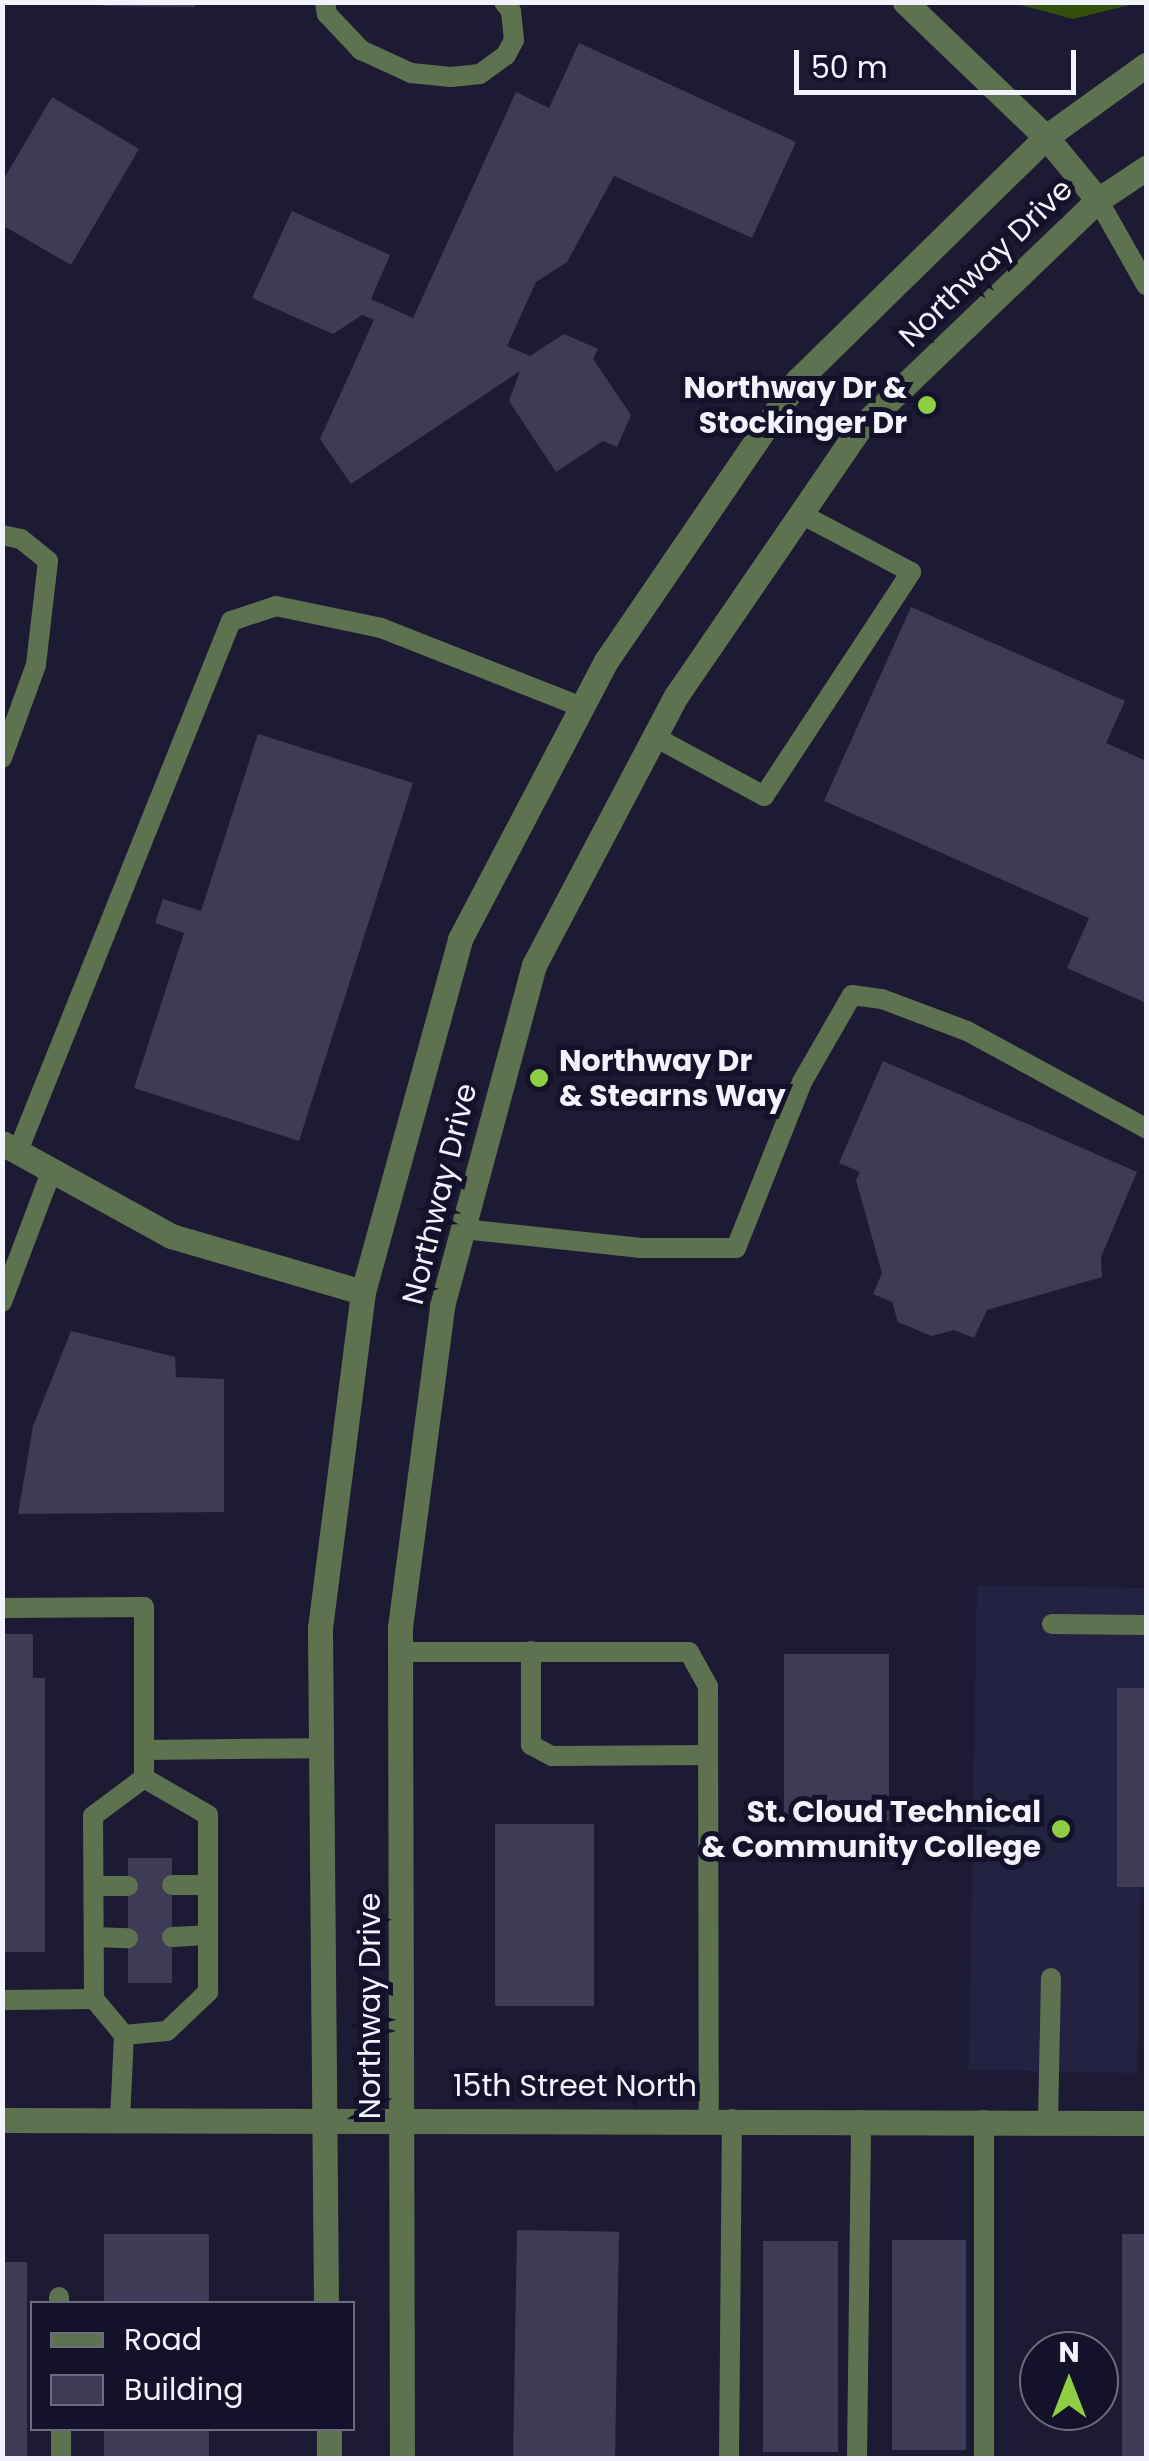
<!DOCTYPE html>
<html>
<head>
<meta charset="utf-8">
<style>
	body { margin:0 }
	#map { position:relative; width:1149px; height:2461px; overflow:hidden; background:#1d1b34; font-family:Poppins,sans-serif }
	div>[style] { position:absolute }
	.built>* { inset:0; background:#242241; transform-origin:0 0 }
	.green>* { inset:0; background:#324f0d }
	.building>* { inset:0; background:#3d3b57; transform-origin:0 0 }
	.service>* { height:20px; margin:-10px; padding:0 10px; transform-origin:10px; border-radius:10px; background:#5f7250 }
	.minor>* { height:25px; margin:-12.5px; padding:0 12.5px; transform-origin:12.5px; border-radius:12.5px; background:#5f7250 }
	.tertiary>* { height:25px; margin:-12.5px; padding:0 12.5px; transform-origin:12.5px; border-radius:12.5px; background:#5f7250 }
	.dots>* { width:28px; height:28px; translate:-50% -50%; box-sizing:border-box; border:5px solid #14122a; border-radius:50% }
	span { translate:-50% -50%; white-space:nowrap; text-align:center; line-height:1.15; -webkit-text-stroke:10px #14122a; paint-order:stroke }
	.street-label { font-size:30px; color:#f3f3fe }
	.poi-label { font-size:30px; color:#f3f3fe; font-weight:700 }
	.right { translate:-100% -50%; text-align:right }
	.left { translate:0 -50%; text-align:left }
	.frame { position:absolute; inset:0; border:5px solid #f3f3fe; pointer-events:none }
	.legend { position:absolute; left:30px; top:2301px; width:325px; height:130px; box-sizing:border-box; background:#14122a; border:2px solid #6d6c7f; margin:0; padding:12px 18px; list-style:none; font-size:30px; color:#f3f3fe }
	.legend li { display:flex; align-items:center; gap:20px; height:50px }
	.legend b { width:50px; border:2px solid #6d6c7f }
	.north { position:absolute; left:1019px; top:2331px; width:100px; height:100px; box-sizing:border-box; background:#14122a; border:2px solid #6d6c7f; border-radius:50%; rotate:0deg; font-size:28px; font-weight:700; line-height:40px; text-align:center; color:#f3f3fe }
	.north::after { content:''; display:block; margin:auto; width:35px; height:45px; background:#8ece43; clip-path:polygon(50% 0,100% 100%,50% 72%,0 100%) }
	.scale { position:absolute; left:794px; top:50px; width:282px; height:45px; box-sizing:border-box; border:5px solid #f3f3fe; border-top:0; padding-left:12px; font-size:30px; line-height:35px; white-space:nowrap; color:#f3f3fe; -webkit-text-stroke:8px #14122a; paint-order:stroke }
</style>
</head>
<body>
<div id="map">
	<div class="built">
		<div style="left:977px;top:1585px;width:169px;height:485px;rotate:1deg"></div>
	</div>
	<div class="green">
		<div style="clip-path:polygon(1013px 3px,1138px 3px,1073px 19px)"></div>
	</div>
	<div class="building">
		<div style="clip-path:polygon(103px 2px,195px 2px,195px 7px,103px 6px)"></div>
		<div style="clip-path:polygon(579px 43px,796px 142px,752px 238px,614px 176px,567px 262px,536px 282px,507px 346px,530px 356px,564px 334px,598px 349px,593px 359px,631px 415px,617px 447px,603px 441px,556px 472px,509px 401px,520px 371px,351px 484px,320px 439px,374px 320px,362px 315px,333px 334px,252px 298px,292px 211px,390px 255px,371px 299px,413px 318px,516px 92px,549px 108px)"></div>
		<div style="clip-path:polygon(52px 97px,139px 149px,71px 265px,2px 225px,2px 182px)"></div>
		<div style="clip-path:polygon(911px 607px,1125px 701px,1106px 743px,1146px 761px,1146px 1003px,1067px 968px,1089px 918px,824px 801px)"></div>
		<div style="clip-path:polygon(258px 734px,413px 783px,299px 1141px,134px 1088px,184px 933px,155px 923px,163px 899px,201px 911px)"></div>
		<div style="clip-path:polygon(883px 1061px,1137px 1172px,1101px 1257px,1102px 1277px,987px 1310px,974px 1338px,954px 1330px,931px 1336px,898px 1322px,892px 1302px,873px 1294px,882px 1273px,856px 1180px,860px 1172px,839px 1163px)"></div>
		<div style="clip-path:polygon(71px 1331px,175px 1357px,176px 1377px,224px 1379px,224px 1512px,18px 1514px,33px 1426px)"></div>
		<div style="clip-path:polygon(2px 1634px,33px 1634px,33px 1678px,45px 1678px,45px 1952px,2px 1952px)"></div>
		<div style="left:784px;top:1654px;width:105px;height:167px"></div>
		<div style="left:1117px;top:1688px;width:29px;height:199px"></div>
		<div style="left:495px;top:1824px;width:99px;height:182px"></div>
		<div style="left:128px;top:1858px;width:44px;height:125px"></div>
		<div style="left:517px;top:2230px;width:102px;height:228px;rotate:1deg"></div>
		<div style="left:104px;top:2234px;width:105px;height:70px"></div>
		<div style="left:1122px;top:2234px;width:24px;height:224px"></div>
		<div style="left:892px;top:2240px;width:74px;height:210px"></div>
		<div style="left:763px;top:2241px;width:75px;height:211px"></div>
		<div style="left:2px;top:2262px;width:25px;height:196px"></div>
		<div style="left:104px;top:2428px;width:105px;height:30px"></div>
	</div>
	<div class="service">
		<div style="left:325px;top:2px;width:12px;rotate:81deg"></div>
		<div style="left:327px;top:14px;width:50px;rotate:46.6deg"></div>
		<div style="left:361px;top:50px;width:55px;rotate:24.7deg"></div>
		<div style="left:411px;top:73px;width:40px;rotate:5.7deg"></div>
		<div style="left:451px;top:77px;width:29px;rotate:-6deg"></div>
		<div style="left:480px;top:74px;width:32px;rotate:-36deg"></div>
		<div style="left:506px;top:55px;width:17px;rotate:-62deg"></div>
		<div style="left:514px;top:40px;width:29px;rotate:-96deg"></div>
		<div style="left:511px;top:11px;width:11px;rotate:-128deg"></div>
		<div style="left:1098px;top:200px;width:98px;rotate:60.5deg"></div>
		<div style="left:2px;top:535px;width:19px;rotate:12deg"></div>
		<div style="left:21px;top:539px;width:35px;rotate:39deg"></div>
		<div style="left:48px;top:561px;width:105px;rotate:96.6deg"></div>
		<div style="left:36px;top:665px;width:99px;rotate:110.1deg"></div>
		<div style="left:655px;top:737px;width:124px;rotate:28.4deg"></div>
		<div style="left:764px;top:796px;width:268px;rotate:-56.7deg"></div>
		<div style="left:911px;top:572px;width:124px;rotate:-152.2deg"></div>
		<div style="left:18px;top:1151px;width:571px;rotate:-68.11deg"></div>
		<div style="left:231px;top:621px;width:47px;rotate:-18.4deg"></div>
		<div style="left:276px;top:606px;width:107px;rotate:11.8deg"></div>
		<div style="left:381px;top:628px;width:216px;rotate:21.5deg"></div>
		<div style="left:463px;top:1229px;width:179px;rotate:6.1deg"></div>
		<div style="left:641px;top:1248px;width:95px"></div>
		<div style="left:736px;top:1248px;width:179px;rotate:-68.3deg"></div>
		<div style="left:802px;top:1082px;width:100px;rotate:-60.1deg"></div>
		<div style="left:852px;top:995px;width:30px;rotate:8deg"></div>
		<div style="left:882px;top:999px;width:91px;rotate:20.6deg"></div>
		<div style="left:967px;top:1031px;width:204px;rotate:28.5deg"></div>
		<div style="left:2px;top:1302px;width:141px;rotate:-69.3deg"></div>
		<div style="left:2px;top:1608px;width:142px;rotate:-0.4deg"></div>
		<div style="left:144px;top:1607px;width:143px;rotate:90deg"></div>
		<div style="left:144px;top:1750px;width:177px;rotate:-0.6deg"></div>
		<div style="left:1052px;top:1624px;width:94px;rotate:0.6deg"></div>
		<div style="left:531px;top:1651px;width:94px;rotate:90deg"></div>
		<div style="left:531px;top:1745px;width:24px;rotate:28deg"></div>
		<div style="left:552px;top:1756px;width:156px;rotate:-0.4deg"></div>
		<div style="left:400px;top:1652px;width:289px"></div>
		<div style="left:689px;top:1652px;width:39px;rotate:61deg"></div>
		<div style="left:708px;top:1686px;width:433px;rotate:89.9deg"></div>
		<div style="left:172px;top:1885px;width:36px"></div>
		<div style="left:94px;top:1886px;width:34px"></div>
		<div style="left:94px;top:1937px;width:34px;rotate:2deg"></div>
		<div style="left:172px;top:1937px;width:36px;rotate:-3deg"></div>
		<div style="left:2px;top:2000px;width:92px;rotate:-0.6deg"></div>
		<div style="left:124px;top:2035px;width:47px;rotate:-129.8deg"></div>
		<div style="left:94px;top:1999px;width:183px;rotate:-90.3deg"></div>
		<div style="left:93px;top:1816px;width:64px;rotate:-36.7deg"></div>
		<div style="left:120px;top:2120px;width:85px;rotate:-87.3deg"></div>
		<div style="left:124px;top:2035px;width:43px;rotate:-5.3deg"></div>
		<div style="left:167px;top:2031px;width:57px;rotate:-43.6deg"></div>
		<div style="left:208px;top:1992px;width:177px;rotate:-90deg"></div>
		<div style="left:208px;top:1815px;width:74px;rotate:-150deg"></div>
		<div style="left:144px;top:1778px;width:28px;rotate:-90deg"></div>
		<div style="left:1048px;top:2121px;width:143px;rotate:-88.8deg"></div>
		<div style="left:59px;top:2297px;width:7px;rotate:90deg"></div>
		<div style="left:61px;top:2428px;width:30px;rotate:90deg"></div>
		<div style="left:729px;top:2458px;width:339px;rotate:-89.5deg"></div>
		<div style="left:857px;top:2458px;width:338px;rotate:-89.3deg"></div>
		<div style="left:984px;top:2458px;width:338px;rotate:-90deg"></div>
	</div>
	<div class="minor">
		<div style="left:905px;top:2px;width:195px;rotate:43.8deg"></div>
		<div style="left:1046px;top:137px;width:82px;rotate:50.5deg"></div>
		<div style="left:2px;top:1143px;width:193px;rotate:28.8deg"></div>
		<div style="left:171px;top:1236px;width:200px;rotate:16.3deg"></div>
	</div>
	<div class="tertiary">
		<div style="left:2px;top:2120px;width:1144px;rotate:0.15deg"></div>
		<div style="left:326px;top:2304px;width:676px;rotate:-90.51deg"></div>
		<div style="left:320px;top:1628px;width:339px;rotate:-82.7deg"></div>
		<div style="left:363px;top:1292px;width:366px;rotate:-74.6deg"></div>
		<div style="left:460px;top:939px;width:314px;rotate:-62.3deg"></div>
		<div style="left:606px;top:661px;width:340px;rotate:-55.7deg"></div>
		<div style="left:798px;top:380px;width:347px;rotate:-44.4deg"></div>
		<div style="left:1046px;top:137px;width:123px;rotate:-35.8deg"></div>
		<div style="left:329px;top:2428px;width:30px;rotate:90deg"></div>
		<div style="left:402px;top:2458px;width:831px;rotate:-90.14deg"></div>
		<div style="left:400px;top:1627px;width:324px;rotate:-82.5deg"></div>
		<div style="left:442px;top:1306px;width:353px;rotate:-74.9deg"></div>
		<div style="left:534px;top:965px;width:304px;rotate:-62.2deg"></div>
		<div style="left:676px;top:696px;width:322px;rotate:-55.6deg"></div>
		<div style="left:858px;top:430px;width:332px;rotate:-43.8deg"></div>
		<div style="left:1098px;top:200px;width:58px;rotate:-33.7deg"></div>
	</div>
	<div class="dots">
		<div style="left:927px;top:405px;background:#8ece43"></div>
		<div style="left:539px;top:1078px;background:#8ece43"></div>
		<div style="left:1061px;top:1829px;background:#8ece43"></div>
	</div>
	<div class="street-label">
		<span style="left:986px;top:263px;rotate:-44deg">Northway Drive</span>
		<span style="left:440px;top:1194px;rotate:-76deg">Northway Drive</span>
		<span style="left:370px;top:2006px;rotate:-90deg">Northway Drive</span>
		<span style="left:575px;top:2086px">15th Street North</span>
	</div>
	<div class="poi-label">
		<span class="right" style="left:907px;top:405px">Northway Dr &amp;<br>Stockinger Dr</span>
		<span class="left" style="left:559px;top:1078px">Northway Dr<br>&amp; Stearns Way</span>
		<span class="right" style="left:1041px;top:1829px">St. Cloud Technical<br>&amp; Community College</span>
	</div>
	<div class="frame"></div>
	<ul class="legend">
	<li><b style="height:12px;background:#5f7250"></b>Road</li>
	<li><b style="height:28px;background:#3d3b57"></b>Building</li>
	</ul>
	<div class="north">N</div>
	<div class="scale">50 m</div>
</div>
</body>
</html>
